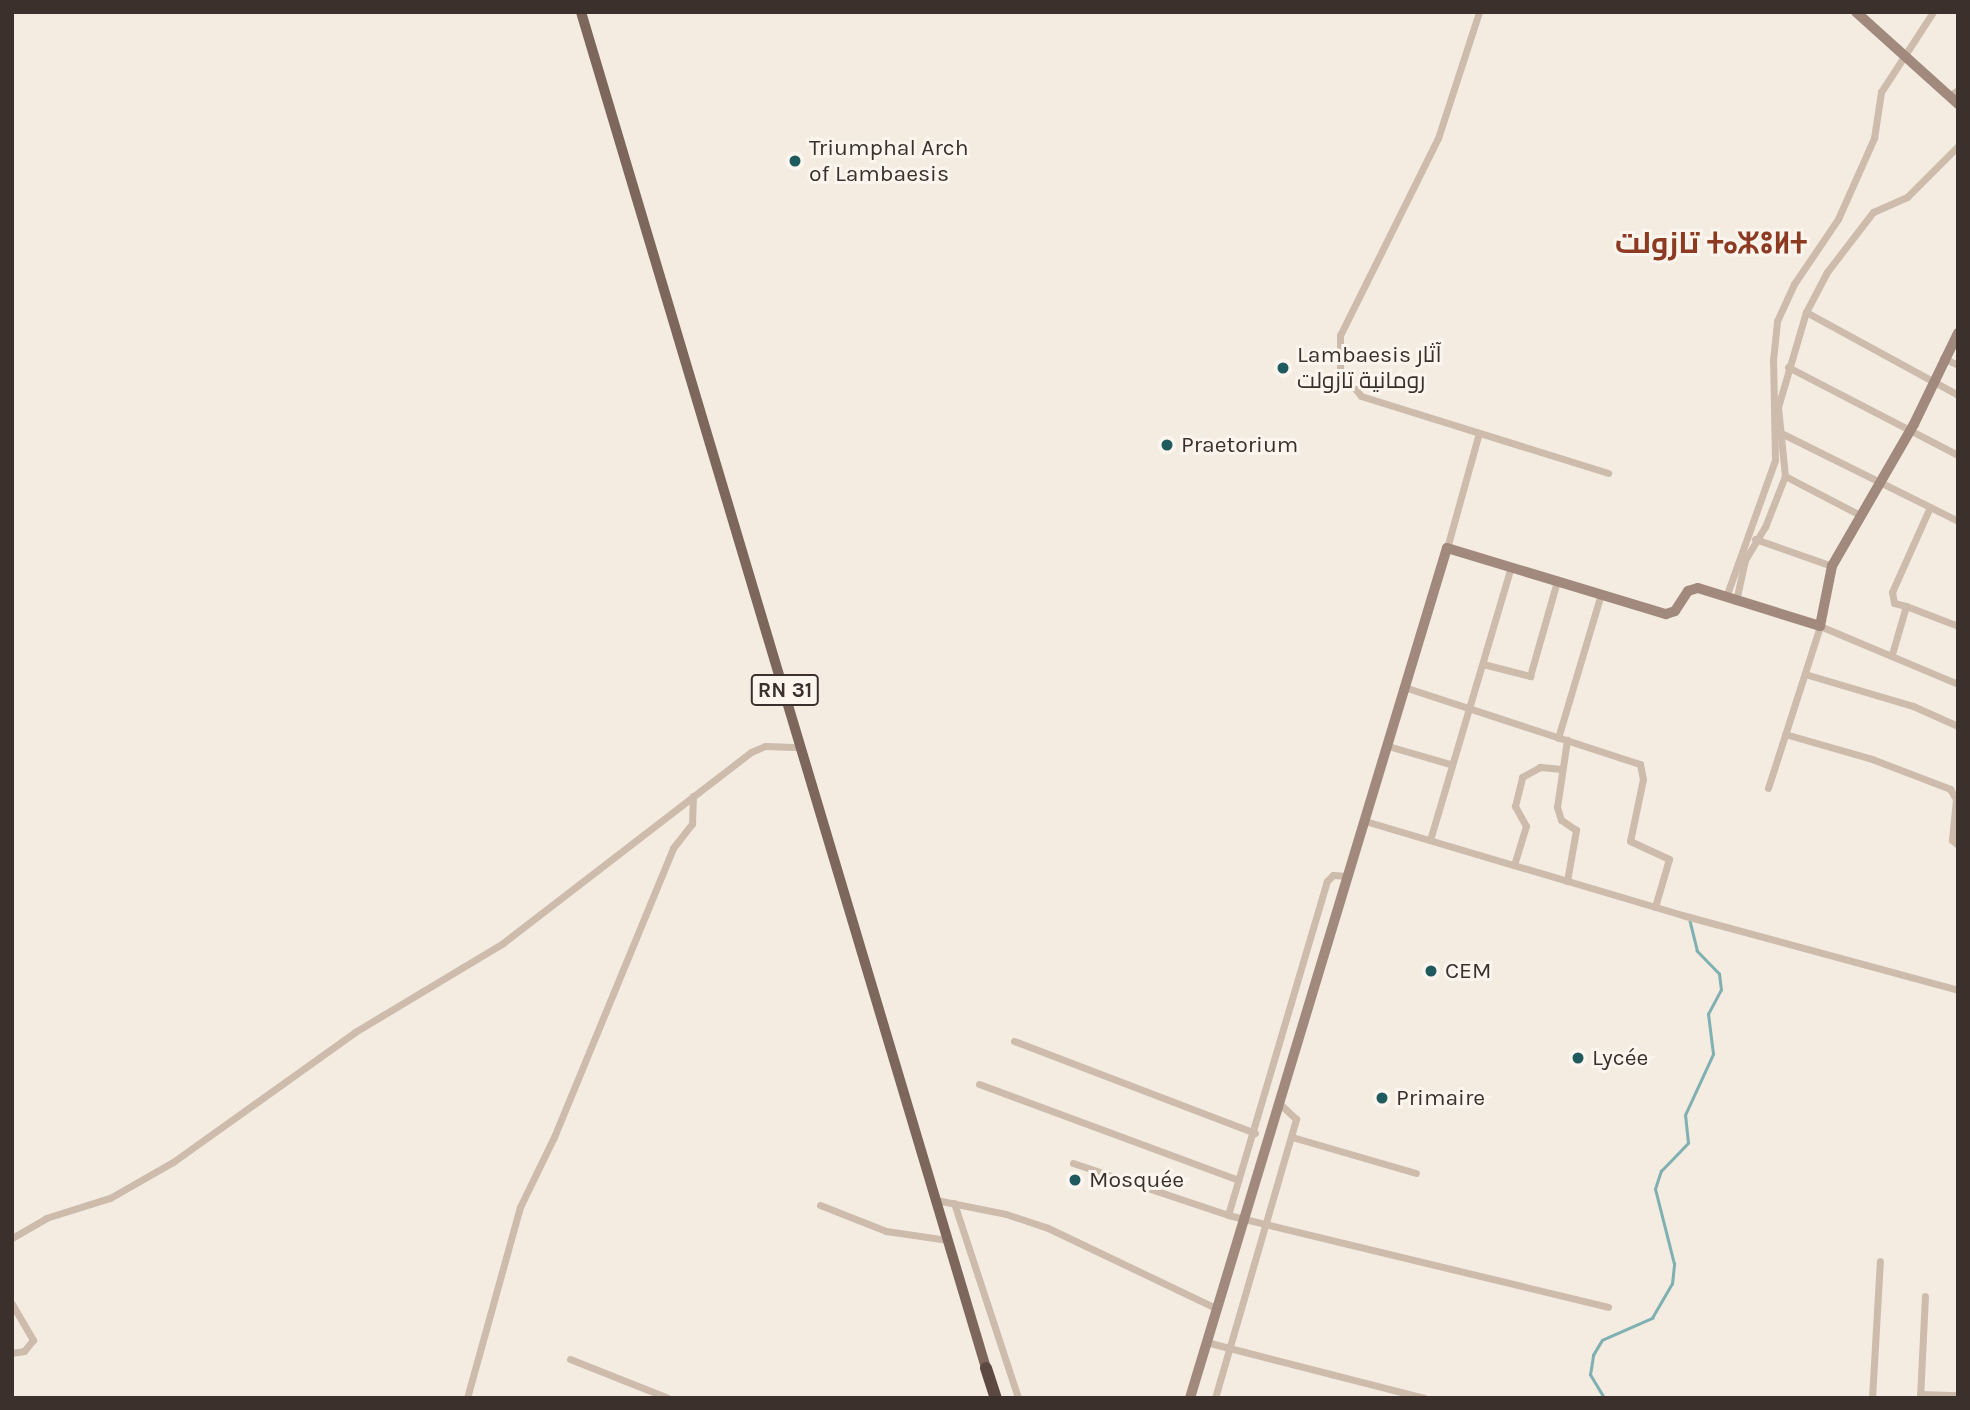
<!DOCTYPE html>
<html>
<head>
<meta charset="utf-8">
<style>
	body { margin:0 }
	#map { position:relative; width:1970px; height:1410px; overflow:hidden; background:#f4ebe1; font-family:Karla,Cairo,"Noto Sans Tifinagh",sans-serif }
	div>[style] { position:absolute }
	.stream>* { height:2.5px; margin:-1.25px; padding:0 1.25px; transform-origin:1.25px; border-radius:1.25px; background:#7fb0b2 }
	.street>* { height:7px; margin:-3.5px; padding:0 3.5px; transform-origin:3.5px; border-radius:3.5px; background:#cdbbac }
	.secondary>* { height:10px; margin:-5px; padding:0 5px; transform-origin:5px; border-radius:5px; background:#a18a7d }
	.primary>* { height:10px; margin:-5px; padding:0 5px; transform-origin:5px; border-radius:5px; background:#7d675c }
	.highway>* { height:12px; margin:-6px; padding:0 6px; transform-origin:6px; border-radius:6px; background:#5c4a42 }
	.dots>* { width:19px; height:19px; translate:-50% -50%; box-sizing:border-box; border:4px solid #fbf5ee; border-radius:50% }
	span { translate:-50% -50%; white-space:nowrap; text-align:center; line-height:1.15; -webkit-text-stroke:6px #fbf5ee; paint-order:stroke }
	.shield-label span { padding:2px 5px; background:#fbf5ee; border:2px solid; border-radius:5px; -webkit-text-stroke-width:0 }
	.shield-label { font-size:21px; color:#3b302b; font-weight:700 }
	.poi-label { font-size:23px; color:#3b302b }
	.left { translate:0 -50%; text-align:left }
	.district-label { font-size:30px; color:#8c3b22; font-weight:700 }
	.frame { position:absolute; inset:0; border:14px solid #3b302b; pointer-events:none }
</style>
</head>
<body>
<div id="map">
	<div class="stream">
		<div style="left:1604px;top:1398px;width:27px;rotate:-121deg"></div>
		<div style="left:1590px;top:1375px;width:20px;rotate:-81deg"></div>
		<div style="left:1593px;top:1355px;width:17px;rotate:-59deg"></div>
		<div style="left:1602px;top:1340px;width:55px;rotate:-23.7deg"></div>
		<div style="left:1652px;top:1318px;width:39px;rotate:-60deg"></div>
		<div style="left:1672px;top:1284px;width:20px;rotate:-84deg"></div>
		<div style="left:1674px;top:1264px;width:77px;rotate:-104.2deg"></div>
		<div style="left:1655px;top:1189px;width:19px;rotate:-72deg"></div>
		<div style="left:1661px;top:1171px;width:39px;rotate:-46deg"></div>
		<div style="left:1688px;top:1143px;width:28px;rotate:-96deg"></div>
		<div style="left:1685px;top:1115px;width:67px;rotate:-65.3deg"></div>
		<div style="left:1713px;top:1054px;width:40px;rotate:-97.1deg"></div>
		<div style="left:1708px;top:1014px;width:27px;rotate:-62deg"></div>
		<div style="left:1721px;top:990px;width:16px;rotate:-97deg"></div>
		<div style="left:1719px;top:974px;width:32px;rotate:-134deg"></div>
		<div style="left:1697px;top:951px;width:30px;rotate:-104deg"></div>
	</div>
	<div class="street">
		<div style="left:1479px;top:12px;width:133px;rotate:108deg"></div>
		<div style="left:1438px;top:138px;width:220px;rotate:116.4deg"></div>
		<div style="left:1340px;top:335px;width:35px;rotate:90deg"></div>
		<div style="left:1340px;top:370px;width:33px;rotate:51deg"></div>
		<div style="left:1361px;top:396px;width:259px;rotate:17.3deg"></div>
		<div style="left:1949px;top:96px;width:11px;rotate:-34deg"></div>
		<div style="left:1958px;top:146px;width:72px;rotate:135deg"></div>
		<div style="left:1907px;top:197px;width:37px;rotate:156deg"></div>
		<div style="left:1873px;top:212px;width:76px;rotate:127.5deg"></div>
		<div style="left:1827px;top:272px;width:45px;rotate:117.7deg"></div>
		<div style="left:1806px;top:312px;width:173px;rotate:28.6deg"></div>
		<div style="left:1943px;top:358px;width:17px;rotate:25deg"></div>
		<div style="left:1788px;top:367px;width:191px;rotate:27.4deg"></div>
		<div style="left:1781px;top:433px;width:198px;rotate:26.4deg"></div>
		<div style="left:1785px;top:476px;width:85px;rotate:27.5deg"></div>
		<div style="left:1755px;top:539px;width:82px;rotate:19.3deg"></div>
		<div style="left:1447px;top:548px;width:119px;rotate:-74.5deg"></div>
		<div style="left:1726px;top:597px;width:145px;rotate:-70.3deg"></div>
		<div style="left:1775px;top:460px;width:100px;rotate:-91.1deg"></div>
		<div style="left:1773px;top:360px;width:39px;rotate:-84deg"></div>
		<div style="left:1777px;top:321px;width:41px;rotate:-65.3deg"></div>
		<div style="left:1794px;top:284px;width:78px;rotate:-55.9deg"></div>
		<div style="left:1838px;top:219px;width:89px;rotate:-66deg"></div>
		<div style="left:1874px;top:138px;width:47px;rotate:-81.3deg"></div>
		<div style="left:1881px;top:92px;width:95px;rotate:-57deg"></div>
		<div style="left:1736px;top:601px;width:42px;rotate:-77.6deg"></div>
		<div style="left:1745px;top:560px;width:39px;rotate:-59deg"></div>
		<div style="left:1765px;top:527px;width:55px;rotate:-68.6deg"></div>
		<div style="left:1785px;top:476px;width:69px;rotate:-95.8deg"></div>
		<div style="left:1778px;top:407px;width:99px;rotate:-73.6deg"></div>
		<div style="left:1906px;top:606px;width:56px;rotate:21deg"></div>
		<div style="left:1892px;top:654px;width:50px;rotate:-73.7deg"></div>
		<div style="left:1906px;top:606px;width:12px;rotate:-166deg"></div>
		<div style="left:1894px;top:603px;width:11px;rotate:-100deg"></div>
		<div style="left:1892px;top:592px;width:93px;rotate:-65.9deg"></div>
		<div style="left:1483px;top:664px;width:49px;rotate:14.3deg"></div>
		<div style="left:1530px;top:676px;width:99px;rotate:-74.1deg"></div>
		<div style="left:1805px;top:674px;width:113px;rotate:16.5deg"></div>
		<div style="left:1913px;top:706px;width:49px;rotate:24deg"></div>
		<div style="left:1404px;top:687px;width:248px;rotate:18.1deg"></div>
		<div style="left:1640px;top:764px;width:15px;rotate:79deg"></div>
		<div style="left:1643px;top:779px;width:63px;rotate:101.8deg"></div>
		<div style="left:1630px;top:841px;width:43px;rotate:24.8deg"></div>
		<div style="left:1669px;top:859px;width:50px;rotate:106.3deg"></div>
		<div style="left:1785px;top:734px;width:91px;rotate:16deg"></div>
		<div style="left:1872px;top:759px;width:84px;rotate:21deg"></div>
		<div style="left:1950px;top:789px;width:12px;rotate:59deg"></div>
		<div style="left:1956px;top:799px;width:41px;rotate:95.6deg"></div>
		<div style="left:1952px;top:840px;width:8px;rotate:40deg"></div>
		<div style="left:1558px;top:738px;width:150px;rotate:-73.4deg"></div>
		<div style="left:1388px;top:746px;width:65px;rotate:16.2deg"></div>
		<div style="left:1768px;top:788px;width:170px;rotate:-72.2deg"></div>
		<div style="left:1820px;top:626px;width:150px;rotate:22.8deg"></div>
		<div style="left:1365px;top:821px;width:331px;rotate:16.5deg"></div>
		<div style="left:1682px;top:915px;width:286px;rotate:15.2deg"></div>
		<div style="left:1430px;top:840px;width:285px;rotate:-73.5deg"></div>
		<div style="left:1514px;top:865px;width:41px;rotate:-72.9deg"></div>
		<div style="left:1526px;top:826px;width:23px;rotate:-119deg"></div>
		<div style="left:1515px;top:806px;width:30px;rotate:-76deg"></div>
		<div style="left:1522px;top:777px;width:21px;rotate:-29deg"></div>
		<div style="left:1540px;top:767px;width:22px;rotate:5deg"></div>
		<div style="left:1567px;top:881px;width:52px;rotate:-80deg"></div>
		<div style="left:1576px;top:830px;width:18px;rotate:-146deg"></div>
		<div style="left:1561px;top:820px;width:14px;rotate:-107deg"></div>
		<div style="left:1557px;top:807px;width:68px;rotate:-81.5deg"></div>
		<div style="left:1014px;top:1041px;width:258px;rotate:20.9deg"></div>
		<div style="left:979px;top:1084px;width:276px;rotate:20.3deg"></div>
		<div style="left:1292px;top:1137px;width:129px;rotate:16.2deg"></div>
		<div style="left:1073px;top:1163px;width:163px;rotate:18.5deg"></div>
		<div style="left:1228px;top:1215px;width:391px;rotate:13.6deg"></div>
		<div style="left:936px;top:1200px;width:71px;rotate:11.3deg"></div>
		<div style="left:1006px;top:1214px;width:44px;rotate:18.4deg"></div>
		<div style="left:1048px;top:1228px;width:186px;rotate:25.5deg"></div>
		<div style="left:954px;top:1203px;width:205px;rotate:71.8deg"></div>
		<div style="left:820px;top:1205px;width:71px;rotate:21.5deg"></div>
		<div style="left:886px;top:1231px;width:63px;rotate:8.3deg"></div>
		<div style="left:1228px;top:1215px;width:348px;rotate:-73.5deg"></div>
		<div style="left:1327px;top:881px;width:8px;rotate:-45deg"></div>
		<div style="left:1333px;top:875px;width:15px;rotate:4deg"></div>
		<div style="left:12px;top:1238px;width:39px;rotate:-30deg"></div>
		<div style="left:46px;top:1218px;width:67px;rotate:-17.4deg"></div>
		<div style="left:110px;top:1198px;width:73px;rotate:-29.7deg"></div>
		<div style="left:173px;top:1162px;width:224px;rotate:-35.5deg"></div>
		<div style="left:355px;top:1032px;width:173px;rotate:-31deg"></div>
		<div style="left:503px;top:943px;width:313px;rotate:-37.6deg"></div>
		<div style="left:751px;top:752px;width:15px;rotate:-23deg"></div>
		<div style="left:765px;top:746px;width:36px;rotate:2deg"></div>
		<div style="left:12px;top:1304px;width:42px;rotate:59.7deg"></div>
		<div style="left:33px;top:1340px;width:14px;rotate:129deg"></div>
		<div style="left:24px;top:1351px;width:12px;rotate:171deg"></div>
		<div style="left:1206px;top:1342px;width:225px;rotate:14.4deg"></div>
		<div style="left:570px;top:1359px;width:105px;rotate:21.7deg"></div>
		<div style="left:1920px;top:1394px;width:38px;rotate:2deg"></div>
		<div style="left:467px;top:1398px;width:198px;rotate:-74.5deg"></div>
		<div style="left:520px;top:1207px;width:78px;rotate:-64.1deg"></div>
		<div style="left:554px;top:1137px;width:313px;rotate:-67.6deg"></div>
		<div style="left:673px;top:848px;width:31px;rotate:-52deg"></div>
		<div style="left:692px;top:824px;width:28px;rotate:-88deg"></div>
		<div style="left:1215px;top:1398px;width:291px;rotate:-73.8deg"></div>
		<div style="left:1296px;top:1119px;width:21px;rotate:-137deg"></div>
		<div style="left:1872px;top:1398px;width:137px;rotate:-86.7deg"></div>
		<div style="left:1920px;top:1398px;width:102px;rotate:-87.2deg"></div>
	</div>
	<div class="secondary">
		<div style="left:1856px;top:12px;width:137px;rotate:42deg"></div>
		<div style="left:1190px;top:1398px;width:888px;rotate:-73.18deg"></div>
		<div style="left:1447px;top:548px;width:229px;rotate:16.8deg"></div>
		<div style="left:1666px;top:614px;width:9px;rotate:-18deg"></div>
		<div style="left:1675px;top:611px;width:24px;rotate:-57deg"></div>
		<div style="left:1688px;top:591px;width:10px;rotate:-17deg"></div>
		<div style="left:1698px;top:588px;width:128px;rotate:17.3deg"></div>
		<div style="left:1820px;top:626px;width:61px;rotate:-78.7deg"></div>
		<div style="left:1832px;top:566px;width:164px;rotate:-60deg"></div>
		<div style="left:1914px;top:424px;width:101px;rotate:-64.2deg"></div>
	</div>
	<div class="primary">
		<div style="left:581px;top:12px;width:1415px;rotate:73.37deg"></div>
	</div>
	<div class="highway">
		<div style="left:986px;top:1368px;width:32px;rotate:72deg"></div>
	</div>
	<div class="dots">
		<div style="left:795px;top:161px;background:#1f5a5e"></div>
		<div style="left:1283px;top:368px;background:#1f5a5e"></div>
		<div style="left:1167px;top:445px;background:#1f5a5e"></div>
		<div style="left:1431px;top:971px;background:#1f5a5e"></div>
		<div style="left:1578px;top:1058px;background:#1f5a5e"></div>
		<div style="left:1382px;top:1098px;background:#1f5a5e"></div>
		<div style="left:1075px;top:1180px;background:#1f5a5e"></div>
	</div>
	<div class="shield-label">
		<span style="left:785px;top:690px">RN 31</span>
	</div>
	<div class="poi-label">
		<span class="left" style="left:809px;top:161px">Triumphal Arch<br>of Lambaesis</span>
		<span class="left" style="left:1297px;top:368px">Lambaesis آثار<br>رومانية تازولت</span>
		<span class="left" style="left:1181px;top:445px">Praetorium</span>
		<span class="left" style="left:1445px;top:971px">CEM</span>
		<span class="left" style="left:1592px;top:1058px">Lycée</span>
		<span class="left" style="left:1396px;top:1098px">Primaire</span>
		<span class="left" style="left:1089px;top:1180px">Mosquée</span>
	</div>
	<div class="district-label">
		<span style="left:1711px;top:243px">تازولت ⵜⴰⵣⵓⵍⵜ</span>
	</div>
	<div class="frame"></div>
</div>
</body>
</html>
